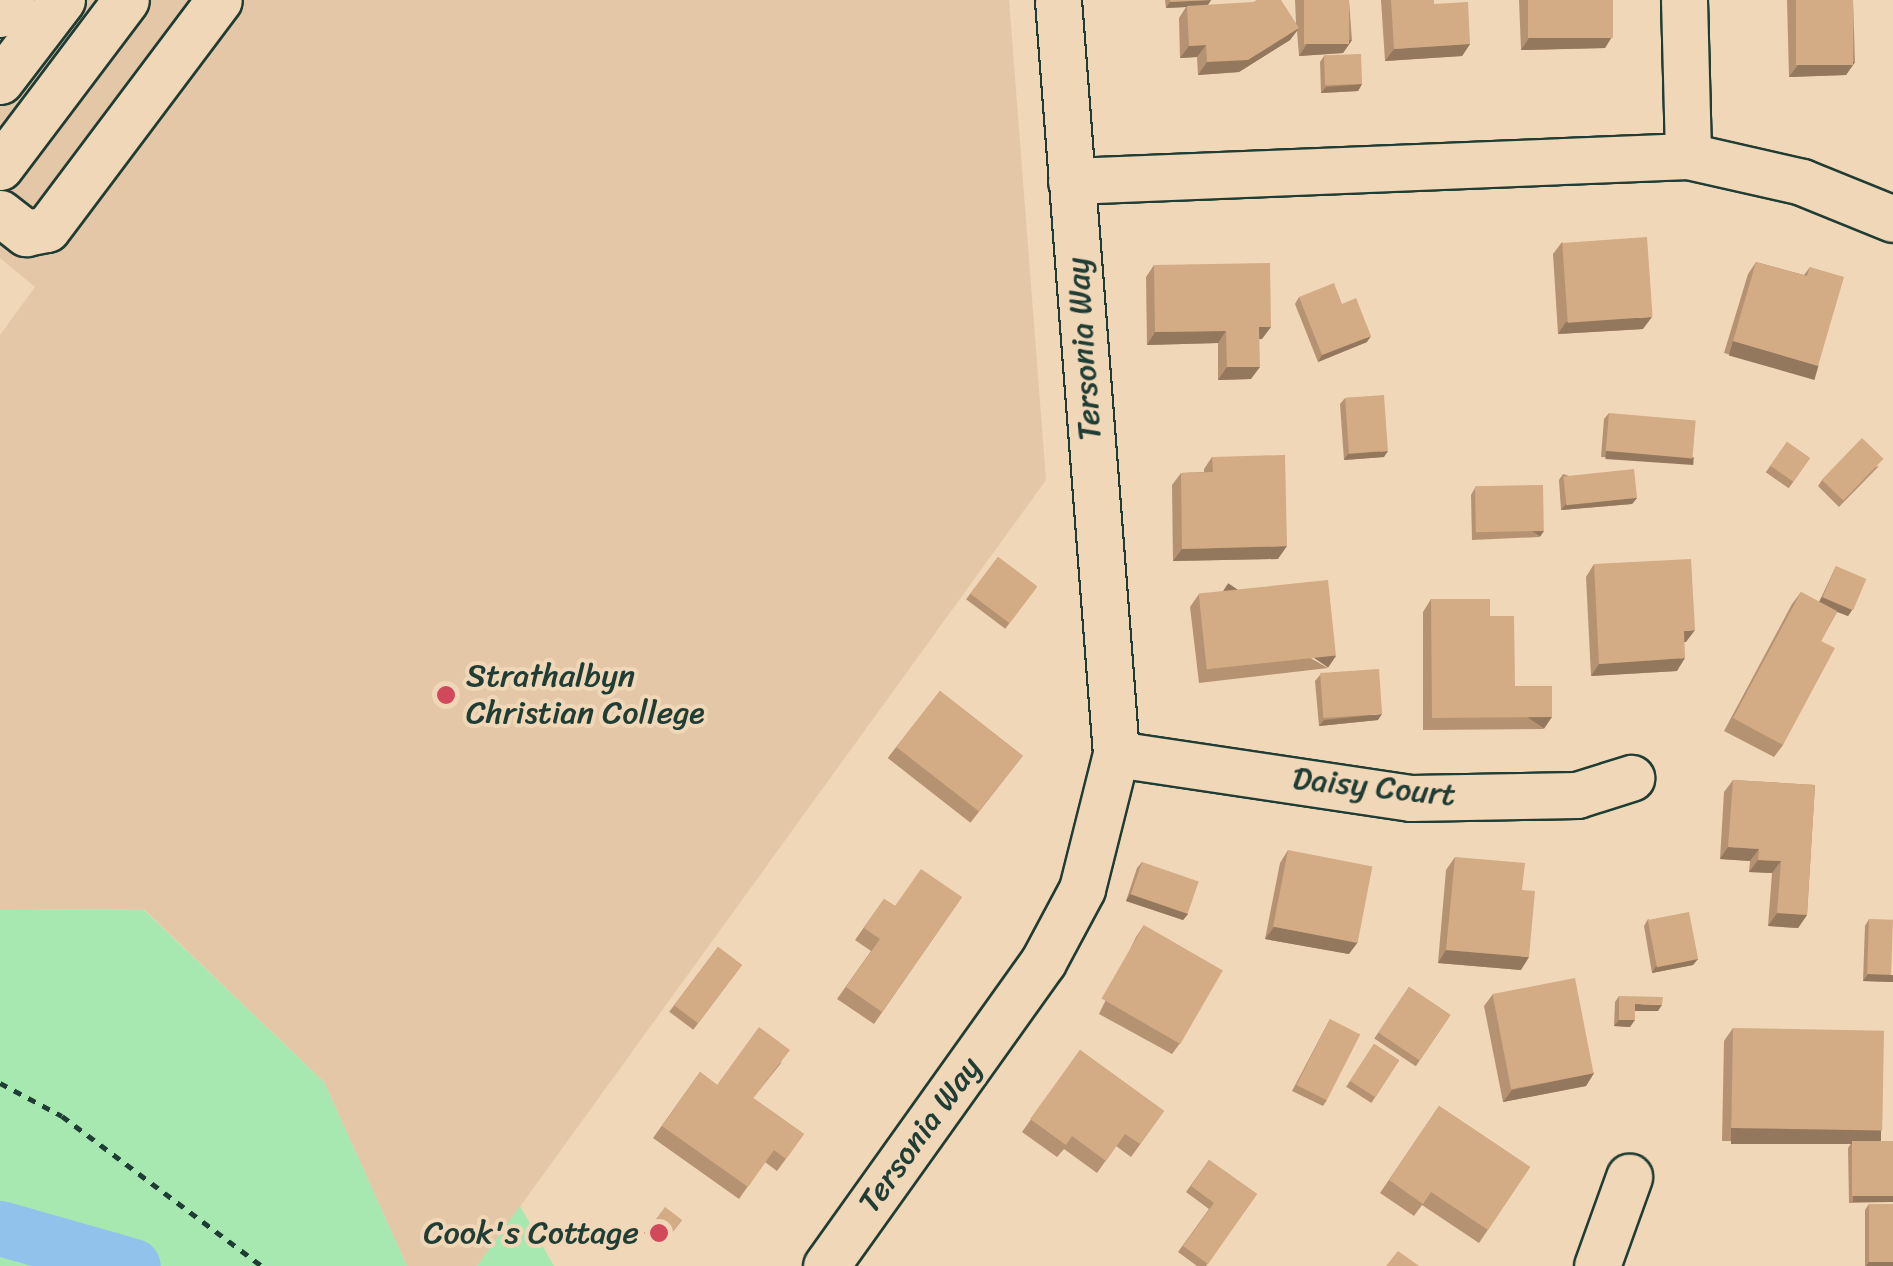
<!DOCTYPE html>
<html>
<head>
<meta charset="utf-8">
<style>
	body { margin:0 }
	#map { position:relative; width:1893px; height:1266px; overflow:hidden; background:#f0d7b8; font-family:Sriracha,sans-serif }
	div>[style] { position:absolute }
	.built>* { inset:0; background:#e3c7a7 }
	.green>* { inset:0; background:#a7e8b1 }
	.river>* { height:55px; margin:-27.5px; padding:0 27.5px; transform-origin:27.5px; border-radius:27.5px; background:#90c2ec }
	.path>* { height:5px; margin-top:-2.5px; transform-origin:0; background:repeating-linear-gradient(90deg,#1f3d34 0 8px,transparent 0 16px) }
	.roads { filter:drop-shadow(2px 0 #1f3d34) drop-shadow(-2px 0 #1f3d34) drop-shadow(0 2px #1f3d34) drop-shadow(0 -2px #1f3d34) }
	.minor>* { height:45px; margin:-22.5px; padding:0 22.5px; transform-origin:22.5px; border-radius:22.5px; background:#f0d7b8 }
	.wall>* { inset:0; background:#b59372; transform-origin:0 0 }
	.shaded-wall>* { inset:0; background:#94785d; transform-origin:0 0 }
	.building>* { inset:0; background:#d3ab85; transform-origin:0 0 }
	.dots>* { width:28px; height:28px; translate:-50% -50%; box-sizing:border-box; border:5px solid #f0d7b8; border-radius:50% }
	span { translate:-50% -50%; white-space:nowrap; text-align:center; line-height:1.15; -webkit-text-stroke:8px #f0d7b8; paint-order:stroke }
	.street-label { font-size:32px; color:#1f3d34 }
	.poi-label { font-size:32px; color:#1f3d34 }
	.left { translate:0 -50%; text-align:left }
	.right { translate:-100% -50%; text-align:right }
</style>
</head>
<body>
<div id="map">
	<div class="built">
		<div style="clip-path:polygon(0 0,1009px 0,1046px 480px,477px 1266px,407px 1266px,324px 1082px,144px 909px,0 910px,0 335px,35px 287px,0 258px)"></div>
	</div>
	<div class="green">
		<div style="clip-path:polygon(143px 909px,324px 1082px,407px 1266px,0 1266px,0 910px)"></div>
		<div style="clip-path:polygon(520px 1206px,554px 1266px,477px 1266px)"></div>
	</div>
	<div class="river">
		<div style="left:0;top:1228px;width:138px;rotate:15.9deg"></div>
	</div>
	<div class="path">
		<div style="left:0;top:1083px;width:70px;rotate:28deg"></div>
		<div style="left:62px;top:1116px;width:250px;rotate:36.9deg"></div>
	</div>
	<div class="roads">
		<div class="minor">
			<div style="left:1684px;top:0;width:156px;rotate:88.5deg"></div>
			<div style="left:0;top:14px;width:18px;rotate:-52deg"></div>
			<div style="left:0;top:81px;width:102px;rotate:-52.6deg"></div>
			<div style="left:0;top:167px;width:209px;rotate:-53deg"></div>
			<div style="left:1071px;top:181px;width:618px;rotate:-2.32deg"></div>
			<div style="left:1688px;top:156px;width:117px;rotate:12.8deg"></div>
			<div style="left:1802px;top:182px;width:98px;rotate:22.1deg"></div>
			<div style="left:0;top:213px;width:33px;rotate:38deg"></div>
			<div style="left:26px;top:233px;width:21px;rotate:-11deg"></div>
			<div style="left:47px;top:229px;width:286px;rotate:-53.1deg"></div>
			<div style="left:1116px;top:754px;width:298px;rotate:8.5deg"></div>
			<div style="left:1411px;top:798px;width:166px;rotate:-1deg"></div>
			<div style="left:1577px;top:795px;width:57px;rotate:-17.5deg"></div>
			<div style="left:826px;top:1266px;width:374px;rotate:-54.5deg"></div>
			<div style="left:1043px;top:962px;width:83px;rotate:-61.9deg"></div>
			<div style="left:1082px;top:889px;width:139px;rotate:-75.9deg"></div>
			<div style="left:1116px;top:754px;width:756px;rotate:-94.4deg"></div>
			<div style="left:1597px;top:1266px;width:95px;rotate:-70.2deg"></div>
		</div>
	</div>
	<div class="wall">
		<div style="clip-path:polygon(1165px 0,1211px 0,1208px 5px,1296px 23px,1295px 0,1349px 0,1352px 40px,1343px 53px,1299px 56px,1297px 31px,1290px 40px,1239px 72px,1198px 75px,1197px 57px,1180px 58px,1179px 18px,1186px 7px,1166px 8px)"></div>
		<div style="clip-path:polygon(1381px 0,1434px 0,1434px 4px,1470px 44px,1462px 56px,1385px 61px)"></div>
		<div style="clip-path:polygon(1519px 0,1613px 0,1613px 35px,1605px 48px,1521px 50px)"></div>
		<div style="clip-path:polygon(1787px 0,1853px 0,1855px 62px,1846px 75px,1789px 77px)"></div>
		<div style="clip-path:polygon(1324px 56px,1362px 84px,1358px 91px,1321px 93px,1320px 62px)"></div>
		<div style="clip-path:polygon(1562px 242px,1643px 329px,1558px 334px,1553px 254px)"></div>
		<div style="clip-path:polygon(1756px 262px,1804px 275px,1810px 267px,1810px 378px,1724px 353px,1748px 274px)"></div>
		<div style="clip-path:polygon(1154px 265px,1262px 339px,1259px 339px,1251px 379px,1218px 380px,1218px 343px,1147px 345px,1146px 277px)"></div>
		<div style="clip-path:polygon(1299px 297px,1342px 304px,1367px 342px,1318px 362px,1295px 304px)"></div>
		<div style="clip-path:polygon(1345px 398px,1384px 457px,1344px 460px,1340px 404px)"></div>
		<div style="clip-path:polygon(1609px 413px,1690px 463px,1601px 457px,1604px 419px)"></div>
		<div style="left:1787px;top:442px;width:28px;height:37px;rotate:35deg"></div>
		<div style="clip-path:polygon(1212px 457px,1278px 559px,1173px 561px,1172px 485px,1181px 473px,1204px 472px,1204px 469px)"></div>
		<div style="clip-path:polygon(1879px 466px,1839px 507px,1818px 486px,1822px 480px)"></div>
		<div style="clip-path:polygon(1563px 474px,1637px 498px,1632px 504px,1561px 510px,1559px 480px)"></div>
		<div style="clip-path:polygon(1475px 488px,1540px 537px,1472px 540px,1471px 495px)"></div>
		<div style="left:998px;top:557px;width:49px;height:53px;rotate:37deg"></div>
		<div style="clip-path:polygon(1594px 564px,1686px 642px,1684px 642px,1677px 671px,1591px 676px,1586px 577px)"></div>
		<div style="clip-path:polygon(1836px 566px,1852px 610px,1848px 616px,1837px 612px,1821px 641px,1783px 745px,1774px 757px,1724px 731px,1792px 604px,1801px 592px,1819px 602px)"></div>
		<div style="clip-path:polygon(1199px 594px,1328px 668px,1199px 683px,1190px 607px)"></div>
		<div style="clip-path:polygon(1431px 599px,1490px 616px,1515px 686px,1544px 729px,1423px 730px,1423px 612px)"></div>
		<div style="clip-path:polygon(1320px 675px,1378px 720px,1319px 726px,1315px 681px)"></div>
		<div style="left:940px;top:691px;width:105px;height:85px;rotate:38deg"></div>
		<div style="clip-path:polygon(1733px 780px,1815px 785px,1807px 915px,1798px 928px,1768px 926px,1772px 873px,1749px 872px,1750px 861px,1720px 859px,1724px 792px)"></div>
		<div style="clip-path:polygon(1288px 850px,1349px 954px,1265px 939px,1280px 863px)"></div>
		<div style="clip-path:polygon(1455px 857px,1522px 890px,1521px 970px,1438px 963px,1446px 870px)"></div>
		<div style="clip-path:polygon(1142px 862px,1188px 914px,1183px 920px,1126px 901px,1137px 868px)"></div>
		<div style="clip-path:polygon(962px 897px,874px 1024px,837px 999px,871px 951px,855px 940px,884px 899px,895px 906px)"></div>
		<div style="clip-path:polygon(1648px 919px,1698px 959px,1693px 965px,1652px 973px,1644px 926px)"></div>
		<div style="clip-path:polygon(1869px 919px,1893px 982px,1863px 981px,1865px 926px)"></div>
		<div style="clip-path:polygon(1144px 925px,1181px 1042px,1172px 1054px,1099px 1014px,1136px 937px)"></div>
		<div style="left:718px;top:947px;width:30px;height:81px;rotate:37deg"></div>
		<div style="left:1409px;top:987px;width:50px;height:62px;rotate:34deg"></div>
		<div style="clip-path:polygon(1493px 994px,1594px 1073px,1586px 1086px,1503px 1102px,1484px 1006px)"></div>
		<div style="clip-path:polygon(1619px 996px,1658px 1011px,1635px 1011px,1630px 1027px,1614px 1026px,1615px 1002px)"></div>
		<div style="clip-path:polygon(1330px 1019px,1327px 1100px,1323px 1106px,1292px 1091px)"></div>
		<div style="clip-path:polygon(1733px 1028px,1881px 1129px,1873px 1142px,1722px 1141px,1724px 1041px)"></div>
		<div style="left:1374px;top:1044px;width:30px;height:51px;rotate:33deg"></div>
		<div style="clip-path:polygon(1080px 1050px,1164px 1111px,1131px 1157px,1116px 1146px,1097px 1173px,1064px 1149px,1057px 1157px,1022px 1132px)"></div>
		<div style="clip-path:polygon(782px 1062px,753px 1098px,804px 1134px,777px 1171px,765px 1162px,739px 1199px,653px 1138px,700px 1072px,717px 1085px)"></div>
		<div style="clip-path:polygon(1439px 1106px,1530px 1167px,1479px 1243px,1422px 1205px,1414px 1216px,1380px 1193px)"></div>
		<div style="clip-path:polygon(1893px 1141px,1893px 1202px,1849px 1203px,1848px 1148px,1852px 1142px)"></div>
		<div style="clip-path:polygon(1209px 1160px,1257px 1194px,1206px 1266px,1197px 1266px,1178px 1252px,1209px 1209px,1186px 1192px)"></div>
		<div style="clip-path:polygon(1869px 1204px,1893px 1266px,1865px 1266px,1865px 1210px)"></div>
		<div style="clip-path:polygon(682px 1220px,661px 1247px,644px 1233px,653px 1221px)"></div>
	</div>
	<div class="shaded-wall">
		<div style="clip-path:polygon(1211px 0,1207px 6px,1166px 8px,1170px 2px)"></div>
		<div style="clip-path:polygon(1299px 28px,1290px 40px,1239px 72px,1198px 75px,1207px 62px)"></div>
		<div style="clip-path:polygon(1613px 35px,1605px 48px,1521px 50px,1529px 38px)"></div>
		<div style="clip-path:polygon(1352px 40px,1343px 53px,1299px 56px,1307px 44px)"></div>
		<div style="clip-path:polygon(1470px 44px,1462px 56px,1385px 61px,1394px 49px)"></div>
		<div style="clip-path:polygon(1206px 45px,1197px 57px,1180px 58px,1189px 46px)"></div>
		<div style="clip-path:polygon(1855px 62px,1846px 75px,1789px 77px,1798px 65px)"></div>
		<div style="clip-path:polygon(1362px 84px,1358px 91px,1321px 93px,1326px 87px)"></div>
		<div style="clip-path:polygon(1652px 317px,1643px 329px,1558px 334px,1566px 322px)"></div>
		<div style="clip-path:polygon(1259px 327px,1271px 327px,1262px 339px,1250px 340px)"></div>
		<div style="clip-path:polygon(1226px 331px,1218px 343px,1147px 345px,1155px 332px)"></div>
		<div style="clip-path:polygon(1371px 336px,1367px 342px,1318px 362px,1322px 355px)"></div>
		<div style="left:1733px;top:341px;width:89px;height:15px;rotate:16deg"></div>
		<div style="clip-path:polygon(1227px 367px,1260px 367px,1251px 379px,1218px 380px)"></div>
		<div style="clip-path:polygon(1388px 451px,1384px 457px,1344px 460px,1348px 454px)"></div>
		<div style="left:1606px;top:451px;width:88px;height:8px;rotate:4deg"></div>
		<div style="clip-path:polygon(1637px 498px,1632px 504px,1561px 510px,1566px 504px)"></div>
		<div style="left:1544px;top:531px;width:7px;height:67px;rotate:124deg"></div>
		<div style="clip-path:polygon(1287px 546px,1278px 559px,1173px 561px,1182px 549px)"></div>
		<div style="clip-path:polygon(1822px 597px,1852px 610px,1848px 616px,1818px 604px)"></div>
		<div style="clip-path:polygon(1695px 630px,1686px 642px,1675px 643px,1684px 631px)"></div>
		<div style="left:1336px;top:656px;width:14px;height:130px;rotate:124deg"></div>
		<div style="clip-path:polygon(1685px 658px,1677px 671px,1591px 676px,1599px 664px)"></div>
		<div style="clip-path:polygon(1382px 714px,1378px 720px,1319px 726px,1324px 720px)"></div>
		<div style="left:1552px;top:717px;width:14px;height:120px;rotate:124deg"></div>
		<div style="clip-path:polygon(1728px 847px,1759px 849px,1750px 861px,1720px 859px)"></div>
		<div style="clip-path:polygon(1758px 860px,1781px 861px,1772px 873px,1749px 872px)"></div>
		<div style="clip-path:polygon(1130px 894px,1188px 914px,1183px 920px,1126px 901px)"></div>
		<div style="clip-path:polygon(1777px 913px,1807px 915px,1798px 928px,1768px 926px)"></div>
		<div style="clip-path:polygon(1274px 927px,1358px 942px,1349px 954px,1265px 939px)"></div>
		<div style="clip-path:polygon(1446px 950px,1529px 957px,1521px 970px,1438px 963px)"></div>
		<div style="clip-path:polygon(1698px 959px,1693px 965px,1652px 973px,1656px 966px)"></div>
		<div style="clip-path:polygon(1868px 974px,1893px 975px,1893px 982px,1863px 981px)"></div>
		<div style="clip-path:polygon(1635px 1004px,1662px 1005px,1658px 1011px,1631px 1011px)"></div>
		<div style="clip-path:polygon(1619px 1020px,1635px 1020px,1630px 1027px,1614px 1026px)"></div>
		<div style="clip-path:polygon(1594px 1073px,1586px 1086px,1503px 1102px,1512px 1090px)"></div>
		<div style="left:1731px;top:1128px;width:150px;height:16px"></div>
		<div style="left:1893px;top:1196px;width:6px;height:40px;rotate:90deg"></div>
		<div style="clip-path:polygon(1893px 1261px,1893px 1266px,1866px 1266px,1869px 1262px)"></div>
	</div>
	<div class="building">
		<div style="clip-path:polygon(1170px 0,1211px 0,1170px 2px)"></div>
		<div style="clip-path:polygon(1257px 0,1281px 0,1299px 28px,1248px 60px,1207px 62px,1206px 45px,1189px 46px,1187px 6px,1253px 2px)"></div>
		<div style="left:1304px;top:0;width:45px;height:44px"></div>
		<div style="clip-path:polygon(1391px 0,1434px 0,1434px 4px,1468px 2px,1470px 44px,1394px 49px)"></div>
		<div style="left:1528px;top:0;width:85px;height:38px"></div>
		<div style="left:1796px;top:0;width:57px;height:65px"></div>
		<div style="left:1361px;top:54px;width:30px;height:37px;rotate:88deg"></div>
		<div style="left:1647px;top:237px;width:80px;height:85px;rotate:86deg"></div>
		<div style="clip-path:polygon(1756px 262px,1807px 276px,1810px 267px,1844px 277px,1818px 366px,1733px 341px)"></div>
		<div style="clip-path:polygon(1270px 263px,1271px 327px,1259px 327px,1260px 367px,1227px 367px,1226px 331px,1155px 332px,1154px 265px)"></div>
		<div style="clip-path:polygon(1334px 283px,1342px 304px,1356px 298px,1371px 336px,1322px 355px,1299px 297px)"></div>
		<div style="left:1384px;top:395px;width:56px;height:39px;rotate:86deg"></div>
		<div style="left:1609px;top:413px;width:87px;height:38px;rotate:5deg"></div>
		<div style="left:1862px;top:438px;width:30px;height:58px;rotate:44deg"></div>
		<div style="left:1787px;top:442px;width:28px;height:29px;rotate:35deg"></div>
		<div style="clip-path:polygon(1285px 455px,1287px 546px,1182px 549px,1181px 473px,1213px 472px,1212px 457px)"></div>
		<div style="left:1634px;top:469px;width:29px;height:71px;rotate:84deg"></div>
		<div style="left:1543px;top:485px;width:46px;height:68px;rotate:89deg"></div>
		<div style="left:998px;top:557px;width:49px;height:46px;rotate:37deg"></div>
		<div style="clip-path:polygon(1691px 559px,1695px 630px,1684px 631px,1685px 658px,1599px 664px,1594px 564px)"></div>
		<div style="left:1836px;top:566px;width:33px;height:34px;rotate:23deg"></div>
		<div style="left:1328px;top:580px;width:76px;height:130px;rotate:84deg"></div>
		<div style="clip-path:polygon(1801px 592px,1837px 611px,1821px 641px,1835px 648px,1783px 745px,1733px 718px)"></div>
		<div style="clip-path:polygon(1431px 599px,1490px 599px,1490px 616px,1514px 616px,1515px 686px,1552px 686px,1552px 717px,1432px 718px)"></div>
		<div style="left:1379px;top:669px;width:45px;height:59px;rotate:86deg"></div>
		<div style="left:940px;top:691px;width:105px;height:71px;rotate:38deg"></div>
		<div style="clip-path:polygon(1733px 780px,1815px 785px,1807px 915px,1777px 913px,1781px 861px,1758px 860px,1759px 849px,1728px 847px)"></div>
		<div style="left:1288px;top:850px;width:86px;height:78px;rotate:11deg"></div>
		<div style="clip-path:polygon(1455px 857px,1525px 863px,1522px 890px,1535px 891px,1529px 957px,1446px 950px)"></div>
		<div style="left:1142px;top:862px;width:60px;height:34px;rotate:19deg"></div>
		<div style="clip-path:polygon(921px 869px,962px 897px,882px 1012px,846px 987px,880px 939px,864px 928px,884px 899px,895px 906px)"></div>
		<div style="left:1689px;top:912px;width:48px;height:42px;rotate:79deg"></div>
		<div style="left:1869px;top:919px;width:24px;height:55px;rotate:2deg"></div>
		<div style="left:1144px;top:925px;width:91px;height:85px;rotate:30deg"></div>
		<div style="left:718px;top:947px;width:30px;height:73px;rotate:37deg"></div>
		<div style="left:1575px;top:978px;width:97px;height:84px;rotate:79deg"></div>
		<div style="left:1409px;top:987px;width:50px;height:55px;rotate:34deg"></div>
		<div style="clip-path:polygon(1619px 996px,1663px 997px,1662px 1005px,1635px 1004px,1635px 1020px,1619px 1020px)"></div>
		<div style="left:1330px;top:1019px;width:34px;height:74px;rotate:27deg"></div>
		<div style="clip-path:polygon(759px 1027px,790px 1050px,753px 1098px,804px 1134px,786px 1159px,774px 1150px,748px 1187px,662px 1126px,700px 1072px,717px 1085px)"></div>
		<div style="left:1733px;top:1028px;width:151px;height:100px;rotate:1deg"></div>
		<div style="left:1374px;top:1044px;width:30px;height:44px;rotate:33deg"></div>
		<div style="clip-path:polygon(1080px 1050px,1164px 1111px,1140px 1144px,1125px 1134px,1106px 1161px,1072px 1136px,1066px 1145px,1030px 1119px)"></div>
		<div style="clip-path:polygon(1439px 1106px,1530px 1167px,1488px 1230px,1431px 1192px,1423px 1204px,1389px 1180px)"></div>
		<div style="left:1893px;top:1141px;width:55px;height:41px;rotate:90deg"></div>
		<div style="clip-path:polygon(1209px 1160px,1257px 1194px,1208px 1264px,1183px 1246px,1214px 1203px,1191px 1186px)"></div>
		<div style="left:1869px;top:1204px;width:24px;height:58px"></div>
		<div style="left:665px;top:1207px;width:21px;height:18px;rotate:37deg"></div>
		<div style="clip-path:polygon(1398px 1251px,1419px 1266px,1386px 1266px)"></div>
	</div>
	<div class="dots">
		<div style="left:446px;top:695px;background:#d1495b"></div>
		<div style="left:659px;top:1233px;background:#d1495b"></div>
	</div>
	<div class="street-label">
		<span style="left:1084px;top:349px;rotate:-94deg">Tersonia Way</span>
		<span style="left:1374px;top:787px;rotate:6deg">Daisy Court</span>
		<span style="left:920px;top:1135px;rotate:-54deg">Tersonia Way</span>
	</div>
	<div class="poi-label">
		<span class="left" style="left:466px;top:695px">Strathalbyn<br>Christian College</span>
		<span class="right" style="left:639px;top:1233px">Cook's Cottage</span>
	</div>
</div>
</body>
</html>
